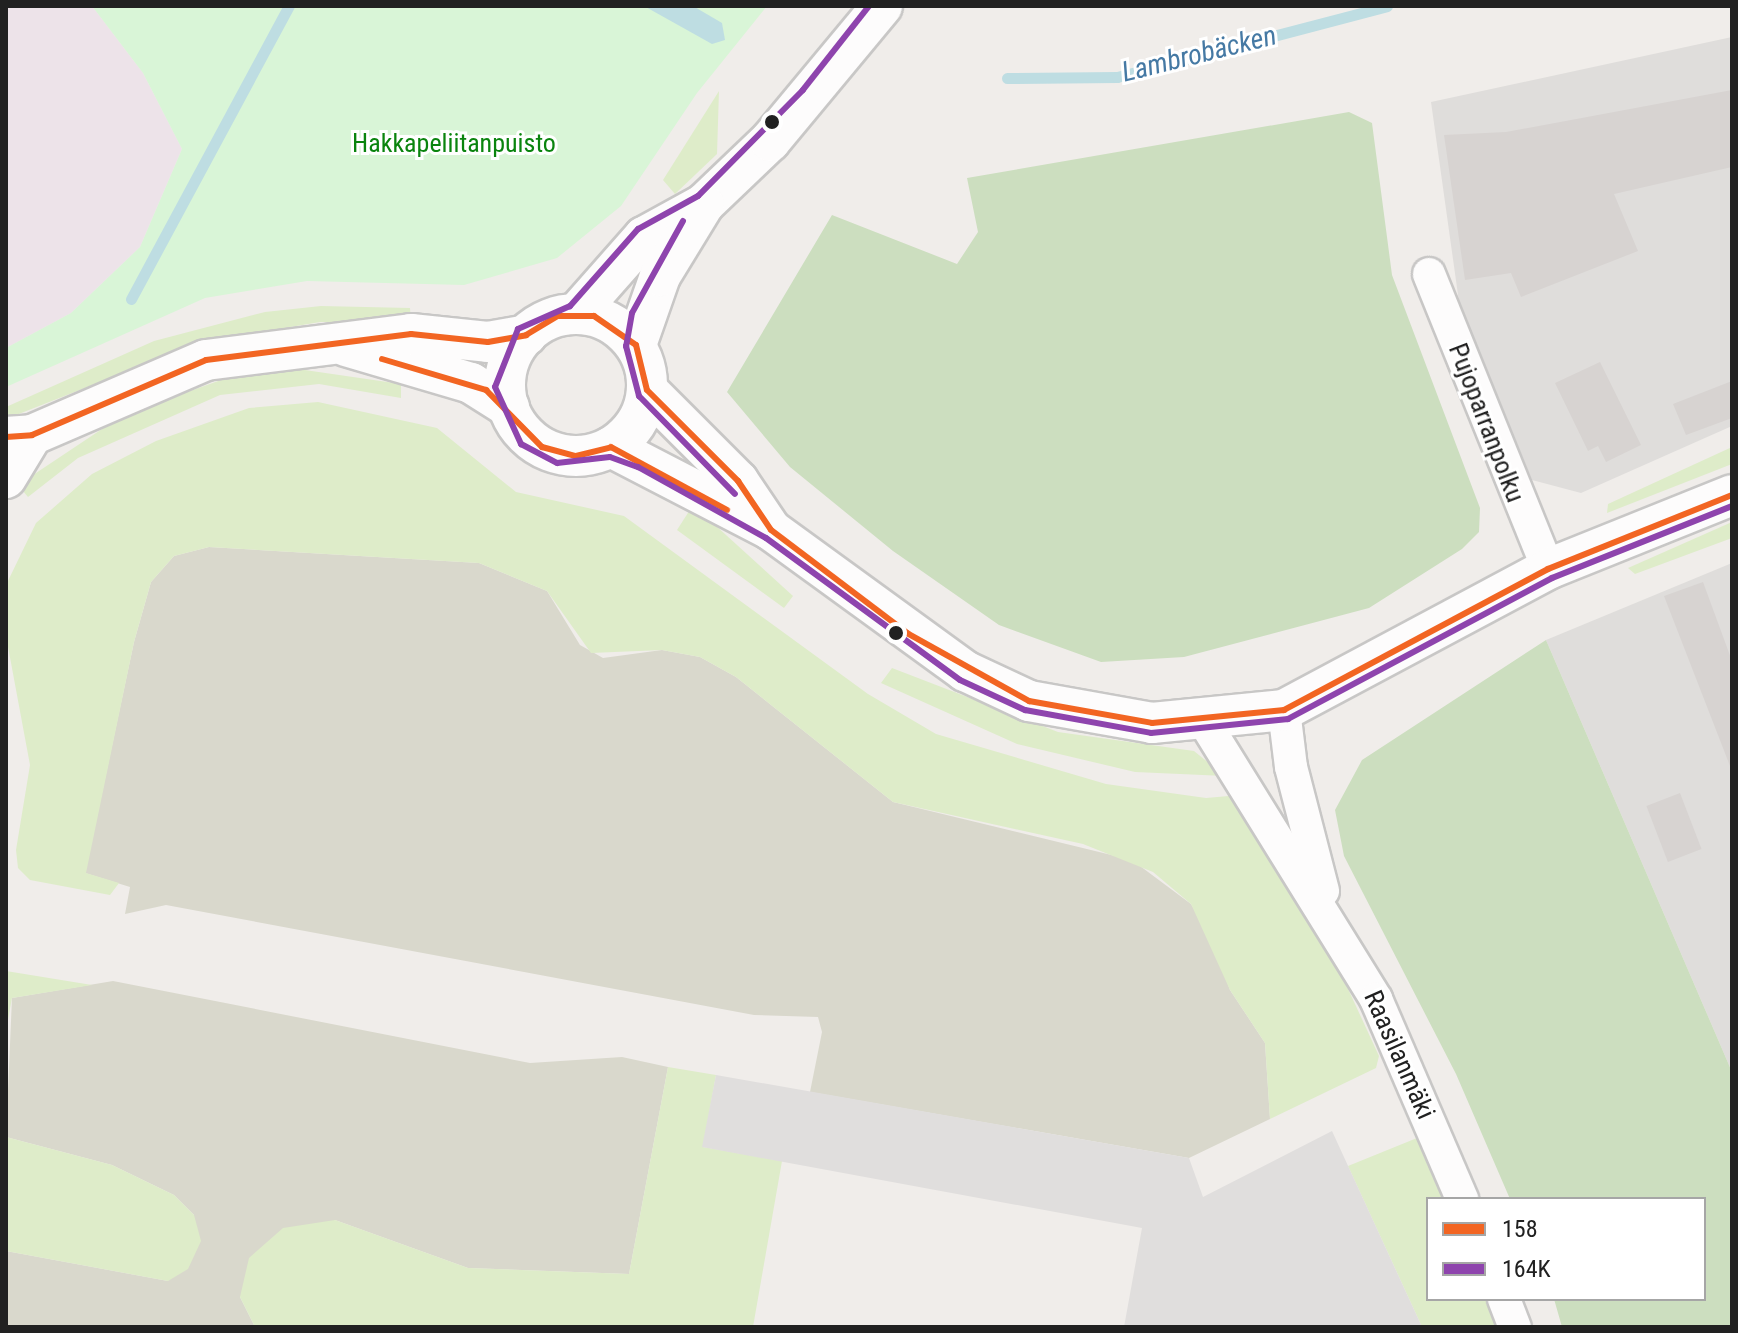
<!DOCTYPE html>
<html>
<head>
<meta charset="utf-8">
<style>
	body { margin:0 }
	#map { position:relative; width:1738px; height:1333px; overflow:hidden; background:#f0edea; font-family:"Roboto Condensed",sans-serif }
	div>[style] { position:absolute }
	.residential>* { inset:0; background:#dfdddb }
	.industrial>* { inset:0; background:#ede3e9 }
	.construction>* { inset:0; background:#d9d8cc }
	.grass>* { inset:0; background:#deecc9 }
	.forest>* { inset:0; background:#ccdebf }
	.park>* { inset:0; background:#d9f5d7 }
	.parking>* { inset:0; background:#e0dedd }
	.water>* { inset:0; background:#bedde2 }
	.stream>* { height:11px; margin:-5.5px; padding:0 5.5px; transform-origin:5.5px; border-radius:5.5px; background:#bedde2 }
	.building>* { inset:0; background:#d7d3d1; transform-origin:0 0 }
	.roads { filter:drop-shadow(2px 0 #c8c7c6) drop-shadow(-2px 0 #c8c7c6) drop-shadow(0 2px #c8c7c6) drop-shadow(0 -2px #c8c7c6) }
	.minor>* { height:32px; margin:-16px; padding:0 16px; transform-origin:16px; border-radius:16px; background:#fdfcfc }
	.tertiary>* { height:40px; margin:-20px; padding:0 20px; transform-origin:20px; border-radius:20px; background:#fdfcfc }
	.tertiary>.ring { margin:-20px; padding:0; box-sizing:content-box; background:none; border:40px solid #fdfcfc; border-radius:50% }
	.bus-1>* { height:6px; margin:-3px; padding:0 3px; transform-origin:3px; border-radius:3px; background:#f26522 }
	.bus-2>* { height:6px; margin:-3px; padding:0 3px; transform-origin:3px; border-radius:3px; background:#8e44ad }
	.dots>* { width:22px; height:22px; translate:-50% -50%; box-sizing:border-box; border:4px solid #fff; border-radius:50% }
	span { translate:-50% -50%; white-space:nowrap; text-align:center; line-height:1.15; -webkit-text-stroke:6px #fff; paint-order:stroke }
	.park-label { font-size:26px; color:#0a840e }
	.street-label { font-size:26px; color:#212121 }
	.water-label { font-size:28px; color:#4579a4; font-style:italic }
	.frame { position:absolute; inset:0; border:8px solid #212121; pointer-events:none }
	.legend { position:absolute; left:1426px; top:1197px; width:280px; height:104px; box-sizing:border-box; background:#fff; border:2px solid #a6a6a6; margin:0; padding:10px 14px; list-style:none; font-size:24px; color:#212121 }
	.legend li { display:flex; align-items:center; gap:16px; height:40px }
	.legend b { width:40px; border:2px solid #a6a6a6 }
</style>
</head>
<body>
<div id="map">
	<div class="residential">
		<div style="clip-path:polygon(1732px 37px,1732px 426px,1581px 493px,1532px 480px,1459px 302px,1431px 102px)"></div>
		<div style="clip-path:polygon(1732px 563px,1732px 1072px,1546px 640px)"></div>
	</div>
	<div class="industrial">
		<div style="clip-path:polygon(6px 6px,92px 6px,143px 73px,182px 149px,140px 247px,71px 313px,6px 348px)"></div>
	</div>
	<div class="construction">
		<div style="clip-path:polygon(209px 547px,479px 563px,547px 591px,580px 645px,603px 658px,662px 650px,700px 657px,736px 677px,893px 802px,1132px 860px,1191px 904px,1211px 938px,1230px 990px,1265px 1043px,1270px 1119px,1189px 1158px,810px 1092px,822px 1032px,818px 1017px,754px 1015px,166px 905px,125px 914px,130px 887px,85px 873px,134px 642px,151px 582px,174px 556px)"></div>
		<div style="clip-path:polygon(113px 981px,530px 1063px,622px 1057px,668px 1067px,629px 1274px,468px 1268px,335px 1220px,240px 1297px,255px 1327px,6px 1327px,6px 1251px,168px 1281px,194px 1215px,174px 1195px,112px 1165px,6px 1137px,12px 998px)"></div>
	</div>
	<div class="grass">
		<div style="clip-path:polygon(719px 91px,717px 154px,675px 194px,663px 180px)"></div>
		<div style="clip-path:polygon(321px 306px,410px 308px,411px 322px,320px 322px,202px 342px,6px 419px,6px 407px,154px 341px,265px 312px)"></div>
		<div style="clip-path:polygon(291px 368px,401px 384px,401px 398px,319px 384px,220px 395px,78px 458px,28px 497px,18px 485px,123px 415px,221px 380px)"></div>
		<div style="clip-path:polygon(318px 402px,437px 428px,516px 492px,624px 516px,868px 694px,936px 734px,1106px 784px,1206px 798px,1240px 795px,1337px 965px,1379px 1056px,1376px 1068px,1270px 1119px,1265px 1043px,1230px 990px,1191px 904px,1153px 872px,1083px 844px,893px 802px,736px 677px,700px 657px,662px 650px,591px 653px,547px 591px,479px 563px,209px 547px,174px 556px,151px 582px,134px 642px,86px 873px,119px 883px,110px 895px,30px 880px,18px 868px,16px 850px,30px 765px,6px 636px,6px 585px,36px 523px,92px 474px,156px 441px,249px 408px)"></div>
		<div style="clip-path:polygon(1732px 447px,1732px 464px,1607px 513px,1608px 504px)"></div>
		<div style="clip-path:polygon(693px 505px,793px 596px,784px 608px,677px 530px)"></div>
		<div style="clip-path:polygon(1732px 522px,1732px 538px,1635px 574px,1628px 568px)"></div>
		<div style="clip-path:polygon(892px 668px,1058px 732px,1194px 751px,1225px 776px,1135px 772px,1017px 744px,881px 683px)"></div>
		<div style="clip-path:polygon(6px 971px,92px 985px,12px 998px,6px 1030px)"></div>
		<div style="clip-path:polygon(668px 1067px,716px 1075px,703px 1147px,782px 1161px,753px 1327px,255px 1327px,240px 1297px,249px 1258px,283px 1228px,335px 1220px,468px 1268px,629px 1274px)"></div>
		<div style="clip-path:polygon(6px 1137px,112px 1165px,174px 1195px,194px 1215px,201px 1241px,188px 1269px,168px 1281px,6px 1251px)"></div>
		<div style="clip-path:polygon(1417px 1138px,1445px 1199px,1428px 1199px,1428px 1299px,1492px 1299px,1505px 1327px,1422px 1327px,1348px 1166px)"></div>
	</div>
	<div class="forest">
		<div style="clip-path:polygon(1349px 112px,1372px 123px,1392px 275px,1480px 508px,1479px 532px,1462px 549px,1369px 608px,1184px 657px,1101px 662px,999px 625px,893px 551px,790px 467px,727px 392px,832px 215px,957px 264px,978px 232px,967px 178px)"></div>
		<div style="clip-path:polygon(1546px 640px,1732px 1072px,1732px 1327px,1562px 1327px,1554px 1299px,1704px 1299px,1704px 1199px,1510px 1199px,1456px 1074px,1344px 856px,1335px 810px,1362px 760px)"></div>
	</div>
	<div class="park">
		<div style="clip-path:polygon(92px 6px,767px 6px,697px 93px,621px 206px,557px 258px,464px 285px,307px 281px,205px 298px,6px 387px,6px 348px,71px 313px,140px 247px,182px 149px,143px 73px)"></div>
	</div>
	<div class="parking">
		<div style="clip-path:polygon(716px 1075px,1189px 1158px,1203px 1197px,1332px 1131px,1422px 1327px,1124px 1327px,1142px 1228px,702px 1147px)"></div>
	</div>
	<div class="water">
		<div style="clip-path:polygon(644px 6px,693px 6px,722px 23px,725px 40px,712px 44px)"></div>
	</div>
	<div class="stream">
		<div style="left:1007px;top:78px;width:110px;rotate:-0.5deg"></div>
		<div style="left:1117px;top:77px;width:279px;rotate:-14.7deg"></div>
		<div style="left:131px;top:299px;width:333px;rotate:-61.7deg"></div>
	</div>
	<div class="building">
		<div style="clip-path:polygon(1732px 90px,1732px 167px,1614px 194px,1638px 251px,1521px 297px,1511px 273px,1465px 280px,1444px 135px,1506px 132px)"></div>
		<div style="clip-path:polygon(1600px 362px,1641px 445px,1606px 462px,1598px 446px,1588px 451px,1555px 383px)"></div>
		<div style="clip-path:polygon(1732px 381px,1732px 418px,1686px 435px,1673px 404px)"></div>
		<div style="clip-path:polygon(1703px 582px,1732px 661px,1730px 766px,1664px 596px)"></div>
		<div style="left:1680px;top:793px;width:60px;height:36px;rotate:69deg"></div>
	</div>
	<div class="roads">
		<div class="minor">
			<div style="left:1429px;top:274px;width:318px;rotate:68deg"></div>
			<div style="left:1284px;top:710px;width:57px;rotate:83deg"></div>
			<div style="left:1291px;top:767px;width:128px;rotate:75.5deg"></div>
			<div style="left:1205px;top:723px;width:325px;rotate:58.2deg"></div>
			<div style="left:1376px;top:999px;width:218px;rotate:66.7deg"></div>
			<div style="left:1504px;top:1299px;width:30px;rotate:69deg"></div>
		</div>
		<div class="tertiary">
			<div style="left:576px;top:314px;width:103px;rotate:-48.6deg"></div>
			<div style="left:644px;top:237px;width:68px;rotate:-28.8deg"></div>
			<div style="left:704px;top:204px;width:91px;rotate:-43.7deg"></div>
			<div style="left:770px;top:141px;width:175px;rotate:-50.3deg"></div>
			<div class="ring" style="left:505px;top:314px;width:102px;height:102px"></div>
			<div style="left:636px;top:345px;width:73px;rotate:-70.8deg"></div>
			<div style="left:660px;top:276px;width:84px;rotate:-58.6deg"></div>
			<div style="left:346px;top:346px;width:130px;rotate:16.5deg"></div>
			<div style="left:471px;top:383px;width:45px;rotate:32.3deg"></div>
			<div style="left:647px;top:390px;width:129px;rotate:45deg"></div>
			<div style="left:738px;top:481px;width:59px;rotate:56deg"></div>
			<div style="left:6px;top:437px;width:26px;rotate:-4deg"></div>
			<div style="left:32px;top:435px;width:189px;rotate:-23.3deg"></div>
			<div style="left:206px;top:360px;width:207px;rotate:-7.2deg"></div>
			<div style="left:411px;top:334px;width:77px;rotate:5.9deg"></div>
			<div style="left:488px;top:342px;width:39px;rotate:-10deg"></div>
			<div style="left:611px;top:447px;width:180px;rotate:27.4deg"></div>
			<div style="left:771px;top:530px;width:240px;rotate:36deg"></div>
			<div style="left:965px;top:671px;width:71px;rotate:25.1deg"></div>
			<div style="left:1029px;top:701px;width:125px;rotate:10.1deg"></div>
			<div style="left:1152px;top:723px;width:133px;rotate:-5.6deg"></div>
			<div style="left:1284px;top:710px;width:299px;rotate:-28.1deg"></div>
			<div style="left:1548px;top:569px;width:198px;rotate:-21.9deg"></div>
			<div style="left:6px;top:478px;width:50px;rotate:-58.8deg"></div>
		</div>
	</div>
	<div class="bus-1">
		<div style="left:382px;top:359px;width:109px;rotate:16.6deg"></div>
		<div style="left:486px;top:390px;width:80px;rotate:45.5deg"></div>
		<div style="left:542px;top:447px;width:35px;rotate:15deg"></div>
		<div style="left:576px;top:456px;width:36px;rotate:-14deg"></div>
		<div style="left:611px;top:447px;width:132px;rotate:28.5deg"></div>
		<div style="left:6px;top:437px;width:26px;rotate:-4deg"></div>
		<div style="left:32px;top:435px;width:189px;rotate:-23.3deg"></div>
		<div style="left:206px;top:360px;width:207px;rotate:-7.2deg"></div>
		<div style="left:411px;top:334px;width:77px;rotate:5.9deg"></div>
		<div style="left:488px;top:342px;width:39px;rotate:-10deg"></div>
		<div style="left:526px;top:335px;width:37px;rotate:-31deg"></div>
		<div style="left:558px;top:316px;width:36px"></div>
		<div style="left:594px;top:316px;width:51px;rotate:34.6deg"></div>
		<div style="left:636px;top:345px;width:46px;rotate:76.3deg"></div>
		<div style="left:647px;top:390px;width:129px;rotate:45deg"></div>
		<div style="left:738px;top:481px;width:59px;rotate:56deg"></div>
		<div style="left:771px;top:530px;width:171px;rotate:37.1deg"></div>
		<div style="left:907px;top:633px;width:140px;rotate:29.1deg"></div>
		<div style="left:1029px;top:701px;width:125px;rotate:10.1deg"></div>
		<div style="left:1152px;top:723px;width:133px;rotate:-5.6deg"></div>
		<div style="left:1284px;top:710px;width:299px;rotate:-28.1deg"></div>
		<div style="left:1548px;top:569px;width:198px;rotate:-21.9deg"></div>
	</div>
	<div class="bus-2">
		<div style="left:869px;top:6px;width:107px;rotate:128.2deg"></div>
		<div style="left:803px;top:90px;width:149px;rotate:134.7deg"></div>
		<div style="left:698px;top:196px;width:68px;rotate:151.2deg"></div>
		<div style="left:638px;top:229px;width:103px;rotate:131.4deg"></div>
		<div style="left:570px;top:306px;width:57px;rotate:156.1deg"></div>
		<div style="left:518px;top:329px;width:62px;rotate:111.6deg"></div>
		<div style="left:495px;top:387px;width:63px;rotate:65.5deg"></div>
		<div style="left:521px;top:444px;width:41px;rotate:27.8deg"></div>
		<div style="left:557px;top:463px;width:53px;rotate:-6.5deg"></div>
		<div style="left:610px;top:457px;width:30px;rotate:20deg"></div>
		<div style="left:638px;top:467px;width:146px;rotate:29deg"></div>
		<div style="left:766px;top:538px;width:240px;rotate:36.2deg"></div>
		<div style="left:960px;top:680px;width:72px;rotate:24.8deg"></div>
		<div style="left:1025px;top:710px;width:128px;rotate:10.3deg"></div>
		<div style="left:1151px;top:733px;width:138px;rotate:-5.8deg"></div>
		<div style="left:1288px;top:719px;width:299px;rotate:-28.1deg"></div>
		<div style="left:1552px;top:578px;width:194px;rotate:-21.8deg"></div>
		<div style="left:683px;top:221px;width:105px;rotate:119deg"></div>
		<div style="left:632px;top:313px;width:34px;rotate:100deg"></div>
		<div style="left:626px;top:346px;width:52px;rotate:75.4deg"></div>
		<div style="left:639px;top:396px;width:137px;rotate:45.6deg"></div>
	</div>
	<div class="dots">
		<div style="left:772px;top:122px;background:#212121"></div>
		<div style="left:896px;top:633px;background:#212121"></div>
	</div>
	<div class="park-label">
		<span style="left:454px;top:144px">Hakkapeliitanpuisto</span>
	</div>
	<div class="street-label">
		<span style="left:1486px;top:423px;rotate:69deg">Pujoparranpolku</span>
		<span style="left:1399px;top:1055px;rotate:66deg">Raasilanmäki</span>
	</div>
	<div class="water-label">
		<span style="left:1199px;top:54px;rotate:-14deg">Lambrobäcken</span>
	</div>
	<div class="frame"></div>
	<ul class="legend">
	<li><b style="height:10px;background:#f26522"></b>158</li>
	<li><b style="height:10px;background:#8e44ad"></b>164K</li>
	</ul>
</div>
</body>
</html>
